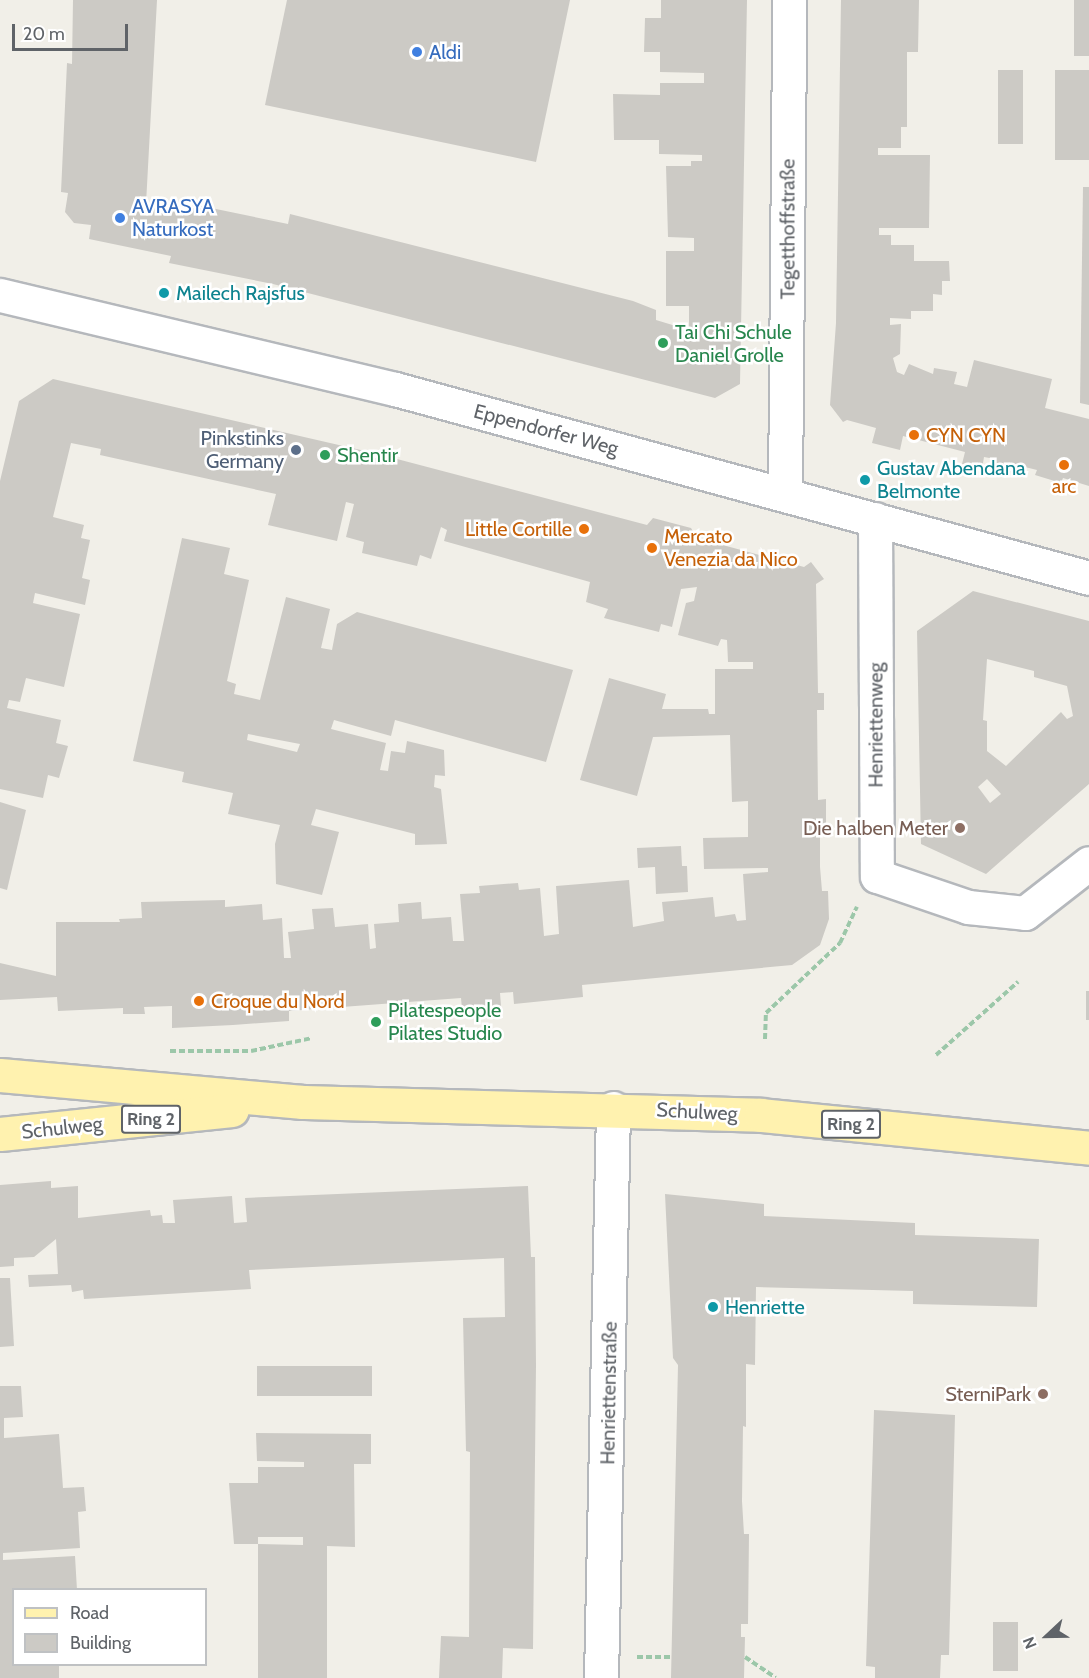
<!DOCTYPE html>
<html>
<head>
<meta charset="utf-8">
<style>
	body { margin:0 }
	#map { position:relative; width:1089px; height:1678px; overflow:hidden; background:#f1efe8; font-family:Cabin,sans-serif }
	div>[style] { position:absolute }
	.building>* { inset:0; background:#cccac5; transform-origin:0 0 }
	.path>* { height:4px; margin-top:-2px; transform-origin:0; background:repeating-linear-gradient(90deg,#9cc7a9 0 6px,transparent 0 9px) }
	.roads { filter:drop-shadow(2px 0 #b5b8bc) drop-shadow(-2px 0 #b5b8bc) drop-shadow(0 2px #b5b8bc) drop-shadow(0 -2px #b5b8bc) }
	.minor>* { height:33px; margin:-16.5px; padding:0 16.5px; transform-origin:16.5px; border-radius:16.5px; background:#fff }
	.primary>* { height:33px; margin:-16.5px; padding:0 16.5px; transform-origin:16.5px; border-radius:16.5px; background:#fff2af }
	.dots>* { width:16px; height:16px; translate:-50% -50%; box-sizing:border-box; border:3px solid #fff; border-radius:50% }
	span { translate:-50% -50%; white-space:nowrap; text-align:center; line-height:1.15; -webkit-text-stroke:5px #fff; paint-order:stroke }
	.shield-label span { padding:2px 4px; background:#fff; border:2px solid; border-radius:4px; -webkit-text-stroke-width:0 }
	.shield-label { font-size:18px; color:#5f6368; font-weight:700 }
	.shop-label { font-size:20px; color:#366cbe }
	.left { translate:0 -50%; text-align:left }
	.street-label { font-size:20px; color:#5f6368 }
	.culture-label { font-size:20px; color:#0d838f }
	.leisure-label { font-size:20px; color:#27864d }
	.food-label { font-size:20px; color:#c56008 }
	.right { translate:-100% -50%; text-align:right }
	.service-label { font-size:20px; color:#4e5e75 }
	.education-label { font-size:20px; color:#785e54 }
	.legend { position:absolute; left:12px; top:1588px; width:195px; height:78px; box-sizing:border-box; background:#fff; border:2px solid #bfc1c3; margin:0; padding:8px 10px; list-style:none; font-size:18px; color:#5f6368 }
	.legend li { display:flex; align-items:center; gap:12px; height:30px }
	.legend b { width:30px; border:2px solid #bfc1c3 }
	.north { position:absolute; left:1017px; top:1606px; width:60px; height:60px; -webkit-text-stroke:4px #fff; paint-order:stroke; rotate:248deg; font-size:16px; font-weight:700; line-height:24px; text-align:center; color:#5f6368 }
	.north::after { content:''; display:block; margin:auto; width:21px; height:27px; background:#5f6368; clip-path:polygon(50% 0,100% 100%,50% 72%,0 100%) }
	.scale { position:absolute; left:12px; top:24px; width:116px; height:27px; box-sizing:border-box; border:3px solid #5f6368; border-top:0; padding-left:8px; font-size:18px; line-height:21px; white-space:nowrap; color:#5f6368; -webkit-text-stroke:4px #fff; paint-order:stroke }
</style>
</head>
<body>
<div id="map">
	<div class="building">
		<div style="clip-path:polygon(73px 0,157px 0,146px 204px,180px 211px,182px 202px,288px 224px,290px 214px,633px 301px,656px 310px,656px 320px,689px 330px,689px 306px,666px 306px,666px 251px,694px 251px,694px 238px,668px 237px,666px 166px,691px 166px,691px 161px,702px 161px,702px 155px,659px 154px,659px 140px,614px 140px,613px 94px,660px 95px,660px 83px,704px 83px,704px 73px,660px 72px,660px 52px,644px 52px,645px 18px,661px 18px,661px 0,747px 0,740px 384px,715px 398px,273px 284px,169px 263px,171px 256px,89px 239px,91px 225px,74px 223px,65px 212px,68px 193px,61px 192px,67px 63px,72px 64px)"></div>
		<div style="clip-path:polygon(287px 0,570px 0,536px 162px,265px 105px)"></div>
		<div style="clip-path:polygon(841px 0,919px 0,918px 52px,907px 52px,907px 127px,901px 127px,901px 148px,878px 148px,878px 155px,930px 155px,929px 228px,879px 228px,879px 235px,891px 235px,891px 245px,914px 245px,914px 261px,949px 261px,950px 281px,942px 281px,942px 295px,933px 294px,933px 311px,911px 311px,911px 319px,890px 318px,890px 325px,901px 324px,900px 354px,893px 358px,897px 372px,904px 375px,909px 364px,933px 374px,934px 368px,957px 372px,954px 384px,967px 387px,974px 360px,1052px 379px,1045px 408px,1089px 419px,1089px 486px,1063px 478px,1061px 483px,1035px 475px,1037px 470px,1013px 464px,1010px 476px,991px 472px,995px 459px,984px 457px,982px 469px,962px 464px,965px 452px,903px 436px,900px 450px,872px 443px,876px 428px,847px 420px,843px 422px,830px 405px,836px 323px)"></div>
		<div style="left:1074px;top:0;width:15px;height:56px"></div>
		<div style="left:998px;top:70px;width:25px;height:74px"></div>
		<div style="left:1055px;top:70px;width:34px;height:90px"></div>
		<div style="clip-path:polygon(1083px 187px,1089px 187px,1089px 405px,1080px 403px)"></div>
		<div style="clip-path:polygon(53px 379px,378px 454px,647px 525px,653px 518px,691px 528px,697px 538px,804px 567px,811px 562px,824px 579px,816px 584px,818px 693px,824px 693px,824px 710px,817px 710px,818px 800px,826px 799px,826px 828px,820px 828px,820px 867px,822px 891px,828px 891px,829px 919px,820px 945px,792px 965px,582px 985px,583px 997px,514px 1004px,513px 992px,500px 993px,501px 1006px,462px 1009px,461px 998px,289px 1011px,289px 1021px,233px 1025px,172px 1028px,172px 1006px,144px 1007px,145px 1014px,123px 1014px,123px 1008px,58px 1011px,57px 997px,0 1000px,0 963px,56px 976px,56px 922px,120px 922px,119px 919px,142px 918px,141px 902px,225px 900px,225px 907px,262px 904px,263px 920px,282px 918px,284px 958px,291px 958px,288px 932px,314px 929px,312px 909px,333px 908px,335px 927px,368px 924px,370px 949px,376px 948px,374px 924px,399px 922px,398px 904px,421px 902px,422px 919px,451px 917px,453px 941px,464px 941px,460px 894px,480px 893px,479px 886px,518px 883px,519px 890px,540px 888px,544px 936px,559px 934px,556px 886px,629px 880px,633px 927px,664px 921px,662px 902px,713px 897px,715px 917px,735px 914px,737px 921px,746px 920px,743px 874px,768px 872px,768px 868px,704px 869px,703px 838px,748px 837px,748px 801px,732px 802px,730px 735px,653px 737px,637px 796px,580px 780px,609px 678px,666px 694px,662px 709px,708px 709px,709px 714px,715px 714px,715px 669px,753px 669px,753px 662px,728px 662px,727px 640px,721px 639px,718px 646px,678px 635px,686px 603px,694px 601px,697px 587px,681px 589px,672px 627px,661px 624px,659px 632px,604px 618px,608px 609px,586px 602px,590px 582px,444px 541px,447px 530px,441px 527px,431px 559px,420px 555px,417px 566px,362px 553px,364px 542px,346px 537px,354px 504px,346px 502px,337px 541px,268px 525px,276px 494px,100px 455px,101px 449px,71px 443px,53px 517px,84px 525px,81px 538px,90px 540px,82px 578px,90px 580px,85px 605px,35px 593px,33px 603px,80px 614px,64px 687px,26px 678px,20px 702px,9px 700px,7px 708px,61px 720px,56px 743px,68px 746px,59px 778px,48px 775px,43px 798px,0 789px,0 481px,19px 401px)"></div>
		<div style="clip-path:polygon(evenodd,182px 538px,230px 548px,224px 574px,249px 580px,227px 681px,236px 684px,234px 694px,260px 700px,286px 597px,330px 609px,321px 648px,332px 650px,337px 624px,357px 612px,573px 670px,546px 762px,395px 720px,391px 736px,334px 720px,331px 729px,386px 743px,380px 770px,388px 771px,391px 751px,405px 753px,407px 741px,444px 750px,445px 776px,435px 775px,434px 787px,441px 789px,447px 844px,415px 845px,415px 834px,316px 809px,311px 825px,339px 832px,322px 895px,276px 884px,275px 844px,280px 825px,228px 814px,233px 793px,182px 782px,184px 772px,133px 761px,182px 538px,248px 734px,300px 744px,297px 752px,247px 740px,248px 734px)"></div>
		<div style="clip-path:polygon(evenodd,973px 591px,1089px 621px,1089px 784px,986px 874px,921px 844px,917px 631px,973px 591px,987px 659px,1034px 671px,1034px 677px,1067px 686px,1073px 716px,1067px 719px,1061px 712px,1006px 766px,987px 751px,987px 721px,983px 720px,987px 659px,973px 591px,987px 779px,1001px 794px,990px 803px,978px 787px,987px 779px)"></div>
		<div style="clip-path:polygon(0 802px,26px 810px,7px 890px,0 888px)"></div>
		<div style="clip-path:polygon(681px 846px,682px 866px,687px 866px,688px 892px,656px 894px,655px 867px,638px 868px,637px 848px)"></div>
		<div style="left:1086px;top:991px;width:3px;height:29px"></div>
		<div style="clip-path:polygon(51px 1181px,51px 1188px,78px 1186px,78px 1218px,150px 1210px,151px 1216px,162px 1215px,163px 1223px,175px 1223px,173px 1200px,232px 1196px,234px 1223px,247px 1222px,245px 1198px,528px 1186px,531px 1257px,535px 1257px,536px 1365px,533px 1649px,503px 1648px,502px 1678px,439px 1678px,441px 1636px,469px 1637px,470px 1452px,466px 1451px,463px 1318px,505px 1317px,504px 1258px,249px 1270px,251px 1289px,84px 1299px,83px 1290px,72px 1292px,71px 1285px,29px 1287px,28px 1275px,58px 1274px,56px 1239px,34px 1257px,14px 1258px,14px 1266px,0 1267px,0 1185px)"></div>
		<div style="clip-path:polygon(665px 1194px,764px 1204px,764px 1216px,915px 1223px,915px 1235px,1039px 1239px,1037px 1307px,913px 1304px,913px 1291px,756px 1287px,755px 1365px,746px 1364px,746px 1427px,743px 1426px,742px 1501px,744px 1534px,749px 1534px,748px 1624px,741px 1624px,741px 1637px,745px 1637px,744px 1678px,671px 1678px,678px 1365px,673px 1358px)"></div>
		<div style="clip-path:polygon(0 1278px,10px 1278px,14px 1346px,0 1347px)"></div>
		<div style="left:257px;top:1366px;width:115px;height:30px"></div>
		<div style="clip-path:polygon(0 1386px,21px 1386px,23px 1417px,4px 1418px,4px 1438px,59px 1434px,63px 1488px,84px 1487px,86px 1511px,78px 1512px,80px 1548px,3px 1553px,3px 1560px,75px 1556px,77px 1590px,14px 1590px,14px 1665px,59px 1665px,59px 1678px,0 1678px)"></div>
		<div style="clip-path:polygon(874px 1410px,955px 1415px,949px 1655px,941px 1655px,940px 1678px,875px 1678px,875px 1667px,866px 1666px)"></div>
		<div style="clip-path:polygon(256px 1433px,371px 1434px,371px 1464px,354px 1464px,355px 1547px,327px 1546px,327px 1678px,258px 1678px,258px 1544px,303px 1545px,303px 1537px,258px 1537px,258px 1544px,234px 1544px,229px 1483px,258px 1483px,258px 1467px,304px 1467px,304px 1462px,257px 1461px)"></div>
		<div style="left:993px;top:1622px;width:25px;height:49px"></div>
	</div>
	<div class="path">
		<div style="left:765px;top:1039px;width:26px;rotate:-88deg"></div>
		<div style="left:766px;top:1013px;width:102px;rotate:-43.4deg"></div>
		<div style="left:840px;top:943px;width:40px;rotate:-65deg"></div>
		<div style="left:170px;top:1051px;width:81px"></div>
		<div style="left:251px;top:1051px;width:62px;rotate:-12deg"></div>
		<div style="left:936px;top:1055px;width:110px;rotate:-41.7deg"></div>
		<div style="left:637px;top:1657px;width:34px"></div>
		<div style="left:745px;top:1657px;width:37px;rotate:34deg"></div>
	</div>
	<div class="roads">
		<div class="minor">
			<div style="left:0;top:295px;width:406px;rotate:13.4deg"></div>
			<div style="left:395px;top:389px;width:719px;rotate:15.23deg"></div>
			<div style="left:785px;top:494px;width:494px;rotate:-89.5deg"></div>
			<div style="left:875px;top:519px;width:357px;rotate:89.7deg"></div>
			<div style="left:877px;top:876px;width:96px;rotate:18.8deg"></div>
			<div style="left:968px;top:907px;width:57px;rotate:6deg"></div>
			<div style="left:1025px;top:913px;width:81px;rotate:-38deg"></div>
			<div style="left:601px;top:1678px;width:570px;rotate:-88.79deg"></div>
		</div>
		<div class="primary">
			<div style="left:0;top:1075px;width:304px;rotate:5.1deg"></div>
			<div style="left:303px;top:1102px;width:458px;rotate:1.6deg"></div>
			<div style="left:761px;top:1115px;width:330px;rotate:5.7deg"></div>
			<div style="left:0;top:1134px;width:233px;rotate:-5.9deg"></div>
		</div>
	</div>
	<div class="dots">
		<div style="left:417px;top:52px;background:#3f7fe0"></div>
		<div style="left:120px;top:218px;background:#3f7fe0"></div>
		<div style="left:164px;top:293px;background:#0f9aa8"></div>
		<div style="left:663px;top:343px;background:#2e9e5b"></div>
		<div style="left:914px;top:435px;background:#e8710a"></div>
		<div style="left:296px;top:450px;background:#5c6f8a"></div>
		<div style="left:325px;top:455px;background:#2e9e5b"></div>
		<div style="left:1064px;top:465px;background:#e8710a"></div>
		<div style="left:865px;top:480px;background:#0f9aa8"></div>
		<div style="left:584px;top:529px;background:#e8710a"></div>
		<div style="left:652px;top:548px;background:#e8710a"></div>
		<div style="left:960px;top:828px;background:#8d6e63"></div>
		<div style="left:199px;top:1001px;background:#e8710a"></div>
		<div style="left:376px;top:1022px;background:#2e9e5b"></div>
		<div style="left:713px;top:1307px;background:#0f9aa8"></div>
		<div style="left:1043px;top:1394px;background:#8d6e63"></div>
	</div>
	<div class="shield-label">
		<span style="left:151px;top:1119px">Ring 2</span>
		<span style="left:851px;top:1124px">Ring 2</span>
	</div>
	<div class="shop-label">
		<span class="left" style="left:429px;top:52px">Aldi</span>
		<span class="left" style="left:132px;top:218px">AVRASYA<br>Naturkost</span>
	</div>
	<div class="street-label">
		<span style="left:788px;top:229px;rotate:-90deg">Tegetthoffstraße</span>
		<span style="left:546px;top:430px;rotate:15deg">Eppendorfer Weg</span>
		<span style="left:876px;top:725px;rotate:-90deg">Henriettenweg</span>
		<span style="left:697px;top:1112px;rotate:3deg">Schulweg</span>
		<span style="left:62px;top:1128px;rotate:-6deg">Schulweg</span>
		<span style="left:609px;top:1393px;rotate:-89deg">Henriettenstraße</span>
	</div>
	<div class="culture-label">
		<span class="left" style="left:176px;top:293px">Mailech Rajsfus</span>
		<span class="left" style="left:877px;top:480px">Gustav Abendana<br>Belmonte</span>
		<span class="left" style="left:725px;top:1307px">Henriette</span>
	</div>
	<div class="leisure-label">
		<span class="left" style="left:675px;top:344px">Tai Chi Schule<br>Daniel Grolle</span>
		<span class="left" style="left:337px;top:455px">Shentir</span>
		<span class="left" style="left:388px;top:1022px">Pilatespeople<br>Pilates Studio</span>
	</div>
	<div class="food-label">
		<span class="left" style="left:926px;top:435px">CYN CYN</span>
		<span style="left:1064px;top:486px">arc</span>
		<span class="right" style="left:572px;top:529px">Little Cortille</span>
		<span class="left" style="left:664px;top:548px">Mercato<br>Venezia da Nico</span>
		<span class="left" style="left:211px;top:1001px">Croque du Nord</span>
	</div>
	<div class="service-label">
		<span class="right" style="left:284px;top:450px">Pinkstinks<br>Germany</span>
	</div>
	<div class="education-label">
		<span class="right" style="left:948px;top:828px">Die halben Meter</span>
		<span class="right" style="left:1031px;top:1394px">SterniPark</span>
	</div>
	<ul class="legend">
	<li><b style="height:8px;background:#fff2af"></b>Road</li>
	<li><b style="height:16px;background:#cccac5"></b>Building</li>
	</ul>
	<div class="north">N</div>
	<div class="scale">20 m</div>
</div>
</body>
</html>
